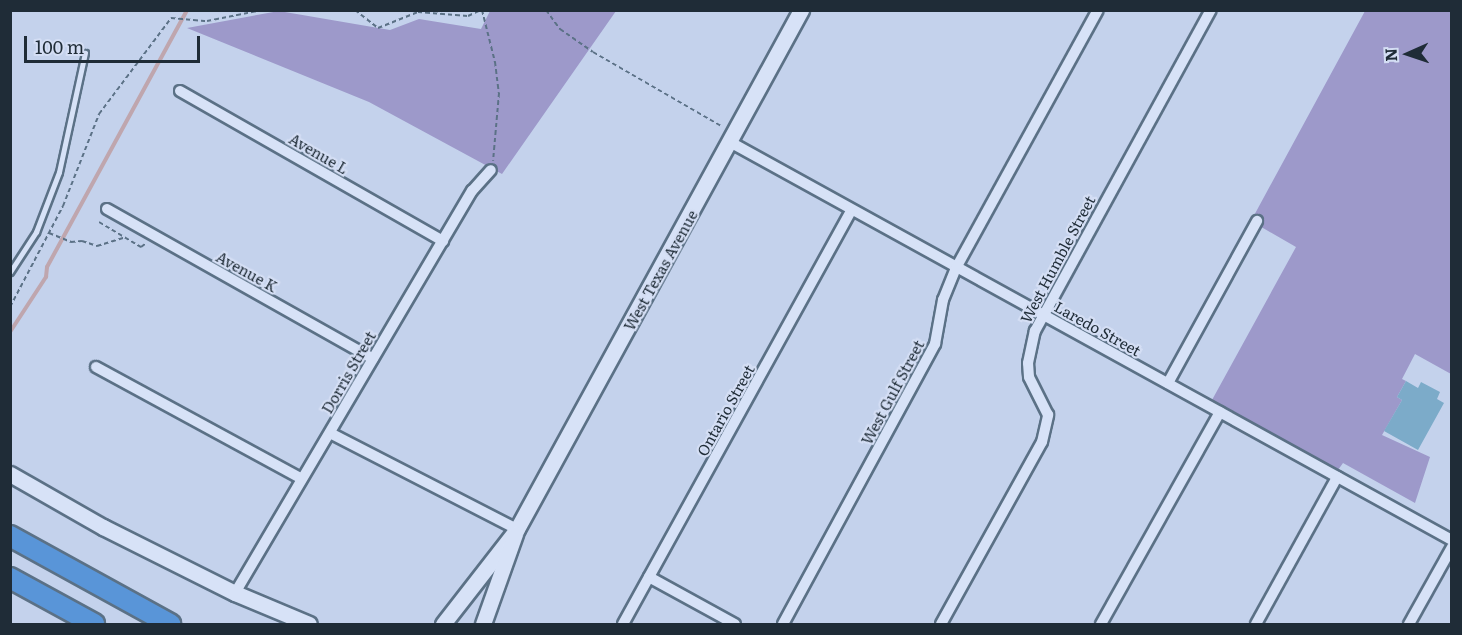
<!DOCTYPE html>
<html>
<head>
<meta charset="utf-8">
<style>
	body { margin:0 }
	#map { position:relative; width:1462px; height:635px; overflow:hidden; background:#c4d2ec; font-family:Literata,serif }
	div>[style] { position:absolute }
	.green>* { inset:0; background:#9d99ca }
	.stream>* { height:4px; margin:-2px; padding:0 2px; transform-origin:2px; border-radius:2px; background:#bfa6ae }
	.building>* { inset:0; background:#7cabc9 }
	.path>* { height:2px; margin-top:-1px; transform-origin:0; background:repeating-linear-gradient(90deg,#5b7186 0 4.5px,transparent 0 7.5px) }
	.roads { filter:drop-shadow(2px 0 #5b7186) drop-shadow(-2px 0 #5b7186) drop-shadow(0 2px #5b7186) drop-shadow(0 -2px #5b7186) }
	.lane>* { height:5px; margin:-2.5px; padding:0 2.5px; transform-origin:2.5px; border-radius:2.5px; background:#d7e2f7 }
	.street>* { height:10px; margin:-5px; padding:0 5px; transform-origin:5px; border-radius:5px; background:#d7e2f7 }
	.secondary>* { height:15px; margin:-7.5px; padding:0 7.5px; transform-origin:7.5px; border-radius:7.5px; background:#d7e2f7 }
	.highway>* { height:20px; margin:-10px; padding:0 10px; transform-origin:10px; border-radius:10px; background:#5995d8 }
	span { translate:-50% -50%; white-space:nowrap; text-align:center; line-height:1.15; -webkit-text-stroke:4.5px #d4def4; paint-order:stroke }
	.street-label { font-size:15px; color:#1f2c37 }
	.frame { position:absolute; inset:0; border:12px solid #1f2c37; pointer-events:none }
	.north { position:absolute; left:1378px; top:24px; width:60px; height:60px; -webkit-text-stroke:4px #d4def4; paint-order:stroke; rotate:267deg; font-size:16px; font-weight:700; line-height:24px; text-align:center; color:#1f2c37 }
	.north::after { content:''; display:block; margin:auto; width:21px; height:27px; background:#1f2c37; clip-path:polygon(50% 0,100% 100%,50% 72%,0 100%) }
	.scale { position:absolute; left:24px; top:36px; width:176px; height:27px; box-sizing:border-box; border:3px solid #1f2c37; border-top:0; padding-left:8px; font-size:18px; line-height:21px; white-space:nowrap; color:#1f2c37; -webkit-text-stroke:4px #d4def4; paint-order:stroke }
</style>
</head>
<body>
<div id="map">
	<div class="green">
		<div style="clip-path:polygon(279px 11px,390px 30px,419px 19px,481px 29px,490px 11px,616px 11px,502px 174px,369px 102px,187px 28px)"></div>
		<div style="clip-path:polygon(1365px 11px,1451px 11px,1451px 374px,1415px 354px,1402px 379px,1406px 381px,1397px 397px,1402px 400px,1382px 435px,1430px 457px,1415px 503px,1343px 463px,1338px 470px,1212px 400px,1296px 247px,1251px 221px)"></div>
	</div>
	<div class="stream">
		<div style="left:10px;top:332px;width:66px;rotate:-56.8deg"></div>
		<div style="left:46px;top:277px;width:10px;rotate:-84deg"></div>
		<div style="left:47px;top:267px;width:293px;rotate:-61.4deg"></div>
	</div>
	<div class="building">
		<div style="clip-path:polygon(1406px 381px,1418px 388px,1421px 382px,1440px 392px,1437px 399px,1444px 403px,1418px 450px,1384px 431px,1402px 400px,1397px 397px)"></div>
	</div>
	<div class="path">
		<div style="left:355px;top:10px;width:29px;rotate:38deg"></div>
		<div style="left:378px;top:28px;width:43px;rotate:-21.8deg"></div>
		<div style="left:418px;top:12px;width:50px;rotate:4.6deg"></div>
		<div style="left:468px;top:16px;width:14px;rotate:-25deg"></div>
		<div style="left:482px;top:10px;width:54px;rotate:76deg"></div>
		<div style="left:495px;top:62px;width:31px;rotate:83deg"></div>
		<div style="left:499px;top:93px;width:68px;rotate:95deg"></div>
		<div style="left:546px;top:10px;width:24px;rotate:54deg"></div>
		<div style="left:560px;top:29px;width:40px;rotate:34.9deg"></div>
		<div style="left:593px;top:52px;width:148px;rotate:30deg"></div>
		<div style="left:99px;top:222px;width:49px;rotate:30.8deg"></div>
		<div style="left:141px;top:247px;width:5px;rotate:-37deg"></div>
		<div style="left:49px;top:233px;width:24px;rotate:22deg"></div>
		<div style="left:71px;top:242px;width:11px;rotate:-5deg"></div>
		<div style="left:82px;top:241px;width:16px;rotate:18deg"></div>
		<div style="left:97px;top:246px;width:28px;rotate:-17deg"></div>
		<div style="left:10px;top:307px;width:114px;rotate:-62.3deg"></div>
		<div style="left:63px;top:206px;width:99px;rotate:-68.6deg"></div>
		<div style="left:99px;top:114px;width:120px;rotate:-53.1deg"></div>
		<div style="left:171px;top:18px;width:36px;rotate:5deg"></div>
		<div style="left:207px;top:21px;width:56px;rotate:-11.3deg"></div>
	</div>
	<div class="roads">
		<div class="lane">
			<div style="left:10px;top:272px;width:48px;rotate:-57deg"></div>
			<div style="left:36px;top:232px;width:64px;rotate:-69deg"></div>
			<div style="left:59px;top:172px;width:122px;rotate:-77.7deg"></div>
		</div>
		<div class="street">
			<div style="left:180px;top:91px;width:303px;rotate:29.7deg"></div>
			<div style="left:730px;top:142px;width:824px;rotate:28.87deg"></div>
			<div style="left:107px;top:209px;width:305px;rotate:29.4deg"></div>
			<div style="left:96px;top:367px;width:234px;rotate:28.5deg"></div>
			<div style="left:1168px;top:383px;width:185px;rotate:-61.2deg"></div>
			<div style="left:330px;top:433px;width:210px;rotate:27.2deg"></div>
			<div style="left:649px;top:577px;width:98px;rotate:28.7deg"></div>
			<div style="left:235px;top:593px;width:467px;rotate:-59.5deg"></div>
			<div style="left:472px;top:191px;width:28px;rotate:-48deg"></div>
			<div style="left:623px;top:624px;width:473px;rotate:-61.1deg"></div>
			<div style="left:783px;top:624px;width:319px;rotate:-61.5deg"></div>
			<div style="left:935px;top:344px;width:45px;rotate:-79.7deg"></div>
			<div style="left:943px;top:300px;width:35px;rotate:-68deg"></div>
			<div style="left:956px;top:268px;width:294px;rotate:-61.2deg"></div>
			<div style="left:941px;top:624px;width:208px;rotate:-61deg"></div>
			<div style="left:1042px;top:442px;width:28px;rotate:-77deg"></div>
			<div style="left:1048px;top:415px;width:42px;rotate:-116.6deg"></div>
			<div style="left:1029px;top:377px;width:14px;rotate:-94deg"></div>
			<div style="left:1028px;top:363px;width:33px;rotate:-78deg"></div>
			<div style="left:1035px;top:331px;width:366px;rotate:-61.3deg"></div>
			<div style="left:1101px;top:624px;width:243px;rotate:-60.7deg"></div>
			<div style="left:1256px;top:624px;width:168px;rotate:-61.1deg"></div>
			<div style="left:1409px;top:624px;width:88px;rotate:-60.8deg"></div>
		</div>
		<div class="secondary">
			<div style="left:10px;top:474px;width:107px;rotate:29.7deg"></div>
			<div style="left:103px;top:527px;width:148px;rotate:26.6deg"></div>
			<div style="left:235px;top:593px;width:80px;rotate:22.7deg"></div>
			<div style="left:443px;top:624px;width:120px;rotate:-52.1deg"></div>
			<div style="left:517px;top:529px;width:592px;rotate:-61.31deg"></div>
			<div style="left:483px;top:624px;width:96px;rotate:-70.4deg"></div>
		</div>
		<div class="highway">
			<div style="left:10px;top:536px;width:183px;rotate:28.8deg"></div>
			<div style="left:10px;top:578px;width:96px;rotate:28.7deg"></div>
		</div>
	</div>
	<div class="street-label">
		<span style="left:319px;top:153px;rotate:30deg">Avenue L</span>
		<span style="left:1057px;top:259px;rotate:-62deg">West Humble Street</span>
		<span style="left:660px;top:270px;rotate:-61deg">West Texas Avenue</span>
		<span style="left:247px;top:271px;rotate:29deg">Avenue K</span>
		<span style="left:1098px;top:328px;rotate:29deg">Laredo Street</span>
		<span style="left:348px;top:372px;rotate:-60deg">Dorris Street</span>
		<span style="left:892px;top:392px;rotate:-62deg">West Gulf Street</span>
		<span style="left:725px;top:410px;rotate:-61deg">Ontario Street</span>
	</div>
	<div class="frame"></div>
	<div class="north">N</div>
	<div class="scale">100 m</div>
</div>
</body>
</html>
